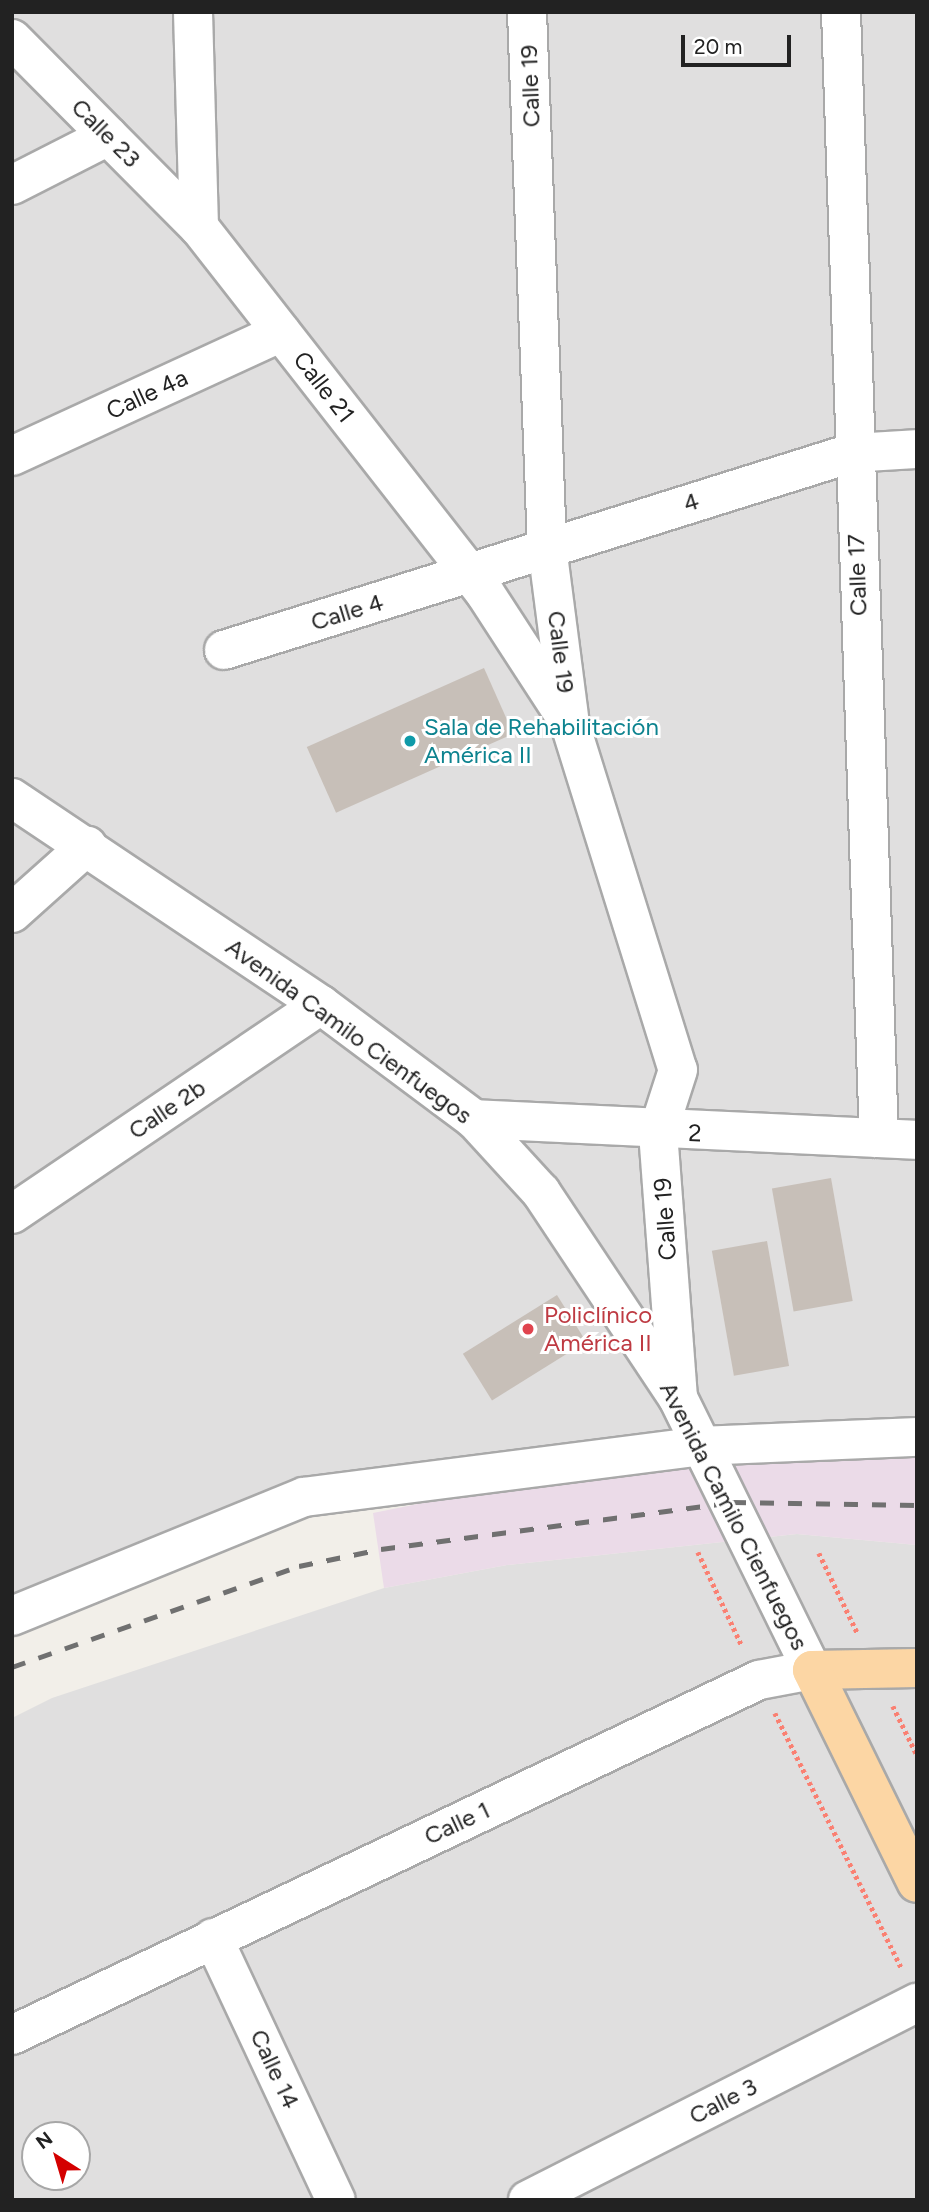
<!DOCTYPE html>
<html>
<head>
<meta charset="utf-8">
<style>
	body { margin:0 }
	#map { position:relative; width:929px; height:2212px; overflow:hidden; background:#f2efe9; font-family:Figtree,sans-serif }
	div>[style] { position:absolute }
	.residential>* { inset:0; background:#e0dfdf }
	.industrial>* { inset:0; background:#ebdbe8 }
	.building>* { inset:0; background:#c7bfb8; transform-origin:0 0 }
	.path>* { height:4.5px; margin-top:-2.25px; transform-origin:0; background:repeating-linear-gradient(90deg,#fa8072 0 3.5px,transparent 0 7px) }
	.roads { filter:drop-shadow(2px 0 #a9a9a9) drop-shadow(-2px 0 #a9a9a9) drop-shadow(0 2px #a9a9a9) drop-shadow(0 -2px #a9a9a9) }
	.minor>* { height:38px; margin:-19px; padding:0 19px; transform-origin:19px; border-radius:19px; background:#fff }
	.major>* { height:38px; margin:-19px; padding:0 19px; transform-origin:19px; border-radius:19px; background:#fcd6a4 }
	.rail>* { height:5px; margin-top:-2.5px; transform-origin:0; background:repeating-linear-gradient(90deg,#707070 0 14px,transparent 0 28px) }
	.dots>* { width:19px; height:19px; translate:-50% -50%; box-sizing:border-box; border:4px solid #fff; border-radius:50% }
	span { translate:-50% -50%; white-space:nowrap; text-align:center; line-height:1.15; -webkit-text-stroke:6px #fff; paint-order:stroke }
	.street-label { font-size:24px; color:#222 }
	.culture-label { font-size:24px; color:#0d838f }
	.left { translate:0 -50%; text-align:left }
	.health-label { font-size:24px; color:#be3a42 }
	.frame { position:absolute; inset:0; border:14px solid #222; pointer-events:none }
	.north { position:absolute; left:21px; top:2121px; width:70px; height:70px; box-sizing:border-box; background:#fff; border:2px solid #a7a7a7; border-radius:50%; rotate:323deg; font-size:19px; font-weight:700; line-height:28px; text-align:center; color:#222 }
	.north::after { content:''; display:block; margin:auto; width:24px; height:32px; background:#d40000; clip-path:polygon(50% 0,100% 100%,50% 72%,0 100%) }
	.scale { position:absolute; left:681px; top:35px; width:110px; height:32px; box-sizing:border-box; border:4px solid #222; border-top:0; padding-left:9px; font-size:21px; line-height:24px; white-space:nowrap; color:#222; -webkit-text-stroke:5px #fff; paint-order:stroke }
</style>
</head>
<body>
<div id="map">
	<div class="residential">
		<div style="clip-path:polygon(12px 12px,917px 12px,917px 1451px,302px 1504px,12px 1618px)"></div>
		<div style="clip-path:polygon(evenodd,797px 1534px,917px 1545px,917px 2200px,12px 2200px,12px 1718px,52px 1698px,384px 1588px,507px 1565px,797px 1534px,35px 2135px,77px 2135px,77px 2177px,35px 2177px,35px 2135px)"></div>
	</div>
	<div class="industrial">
		<div style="clip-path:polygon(917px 1451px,917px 1545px,797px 1534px,507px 1565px,384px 1588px,373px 1513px,547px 1478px,758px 1453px)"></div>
	</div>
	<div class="building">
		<div style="left:484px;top:668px;width:72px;height:194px;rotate:66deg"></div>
		<div style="left:831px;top:1178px;width:125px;height:60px;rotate:80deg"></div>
		<div style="left:767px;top:1241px;width:127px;height:56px;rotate:80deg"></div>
		<div style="left:557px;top:1295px;width:55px;height:111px;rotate:58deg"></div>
	</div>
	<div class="path">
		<div style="left:698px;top:1552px;width:104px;rotate:64.9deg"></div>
		<div style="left:819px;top:1553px;width:88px;rotate:64.3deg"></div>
		<div style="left:893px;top:1706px;width:55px;rotate:63.9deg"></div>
		<div style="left:775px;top:1713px;width:286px;rotate:63.6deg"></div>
	</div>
	<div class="roads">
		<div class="minor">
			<div style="left:193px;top:12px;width:215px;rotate:88.4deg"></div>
			<div style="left:199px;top:227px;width:464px;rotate:52deg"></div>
			<div style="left:485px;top:593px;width:147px;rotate:57deg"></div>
			<div style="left:527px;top:12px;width:535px;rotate:87.86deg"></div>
			<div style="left:547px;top:547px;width:178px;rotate:82.6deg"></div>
			<div style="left:570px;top:724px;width:362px;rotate:72.7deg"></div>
			<div style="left:678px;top:1070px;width:65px;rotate:107.9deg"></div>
			<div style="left:658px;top:1132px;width:264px;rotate:85.7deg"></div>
			<div style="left:841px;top:12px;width:1127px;rotate:88.07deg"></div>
			<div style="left:12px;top:39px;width:265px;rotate:45.2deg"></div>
			<div style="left:12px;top:185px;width:108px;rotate:-27deg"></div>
			<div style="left:12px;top:456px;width:296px;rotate:-24.7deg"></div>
			<div style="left:224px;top:650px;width:658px;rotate:-17.42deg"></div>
			<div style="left:852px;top:453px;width:65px;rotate:-3.5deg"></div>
			<div style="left:12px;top:798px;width:372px;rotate:33.8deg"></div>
			<div style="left:321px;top:1005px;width:191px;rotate:36.7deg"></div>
			<div style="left:474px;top:1119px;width:99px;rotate:47.5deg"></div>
			<div style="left:541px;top:1192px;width:247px;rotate:56.4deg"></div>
			<div style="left:678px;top:1398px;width:303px;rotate:63.8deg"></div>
			<div style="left:812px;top:1670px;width:54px;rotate:169.3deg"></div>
			<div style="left:759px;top:1680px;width:827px;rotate:154.58deg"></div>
			<div style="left:12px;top:913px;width:101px;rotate:-41.8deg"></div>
			<div style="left:474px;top:1119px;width:443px;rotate:2.7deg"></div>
			<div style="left:12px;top:1214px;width:373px;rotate:-34.1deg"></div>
			<div style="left:12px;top:1616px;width:315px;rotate:-22.2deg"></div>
			<div style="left:304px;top:1497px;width:399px;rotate:-7.3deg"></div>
			<div style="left:700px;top:1446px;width:217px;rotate:-2.4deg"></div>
			<div style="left:213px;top:1938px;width:289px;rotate:64.9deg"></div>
			<div style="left:528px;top:2200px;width:436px;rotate:-26.9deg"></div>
		</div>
		<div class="major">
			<div style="left:917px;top:1668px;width:105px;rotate:178.9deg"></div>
			<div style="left:812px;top:1670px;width:237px;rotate:63.8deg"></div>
		</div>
	</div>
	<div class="rail">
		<div style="left:12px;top:1667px;width:304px;rotate:-19.4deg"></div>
		<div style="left:299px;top:1566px;width:84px;rotate:-11.7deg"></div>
		<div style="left:381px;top:1549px;width:354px;rotate:-7.6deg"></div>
		<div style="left:732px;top:1502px;width:185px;rotate:0.9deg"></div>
	</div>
	<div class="dots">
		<div style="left:410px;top:741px;background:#0f9aa8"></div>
		<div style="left:528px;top:1329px;background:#e0444e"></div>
	</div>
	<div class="street-label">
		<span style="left:530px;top:86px;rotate:-92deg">Calle 19</span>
		<span style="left:106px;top:133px;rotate:45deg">Calle 23</span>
		<span style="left:324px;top:387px;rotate:52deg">Calle 21</span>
		<span style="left:147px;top:394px;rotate:-25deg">Calle 4a</span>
		<span style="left:691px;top:502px;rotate:-17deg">4</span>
		<span style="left:857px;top:575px;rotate:-92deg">Calle 17</span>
		<span style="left:347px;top:612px;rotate:-17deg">Calle 4</span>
		<span style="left:561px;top:652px;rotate:83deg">Calle 19</span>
		<span style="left:349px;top:1031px;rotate:36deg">Avenida Camilo Cienfuegos</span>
		<span style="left:167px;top:1109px;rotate:-34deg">Calle 2b</span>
		<span style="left:695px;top:1133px;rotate:2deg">2</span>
		<span style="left:665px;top:1219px;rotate:-94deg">Calle 19</span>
		<span style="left:734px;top:1516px;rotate:63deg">Avenida Camilo Cienfuegos</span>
		<span style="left:457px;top:1823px;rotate:-25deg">Calle 1</span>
		<span style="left:275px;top:2069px;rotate:65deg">Calle 14</span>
		<span style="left:723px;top:2101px;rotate:-27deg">Calle 3</span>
	</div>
	<div class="culture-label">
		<span class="left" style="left:424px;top:741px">Sala de Rehabilitación<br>América II</span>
	</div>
	<div class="health-label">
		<span class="left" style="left:544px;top:1329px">Policlínico<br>América II</span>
	</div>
	<div class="frame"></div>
	<div class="north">N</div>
	<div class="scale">20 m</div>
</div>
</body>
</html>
